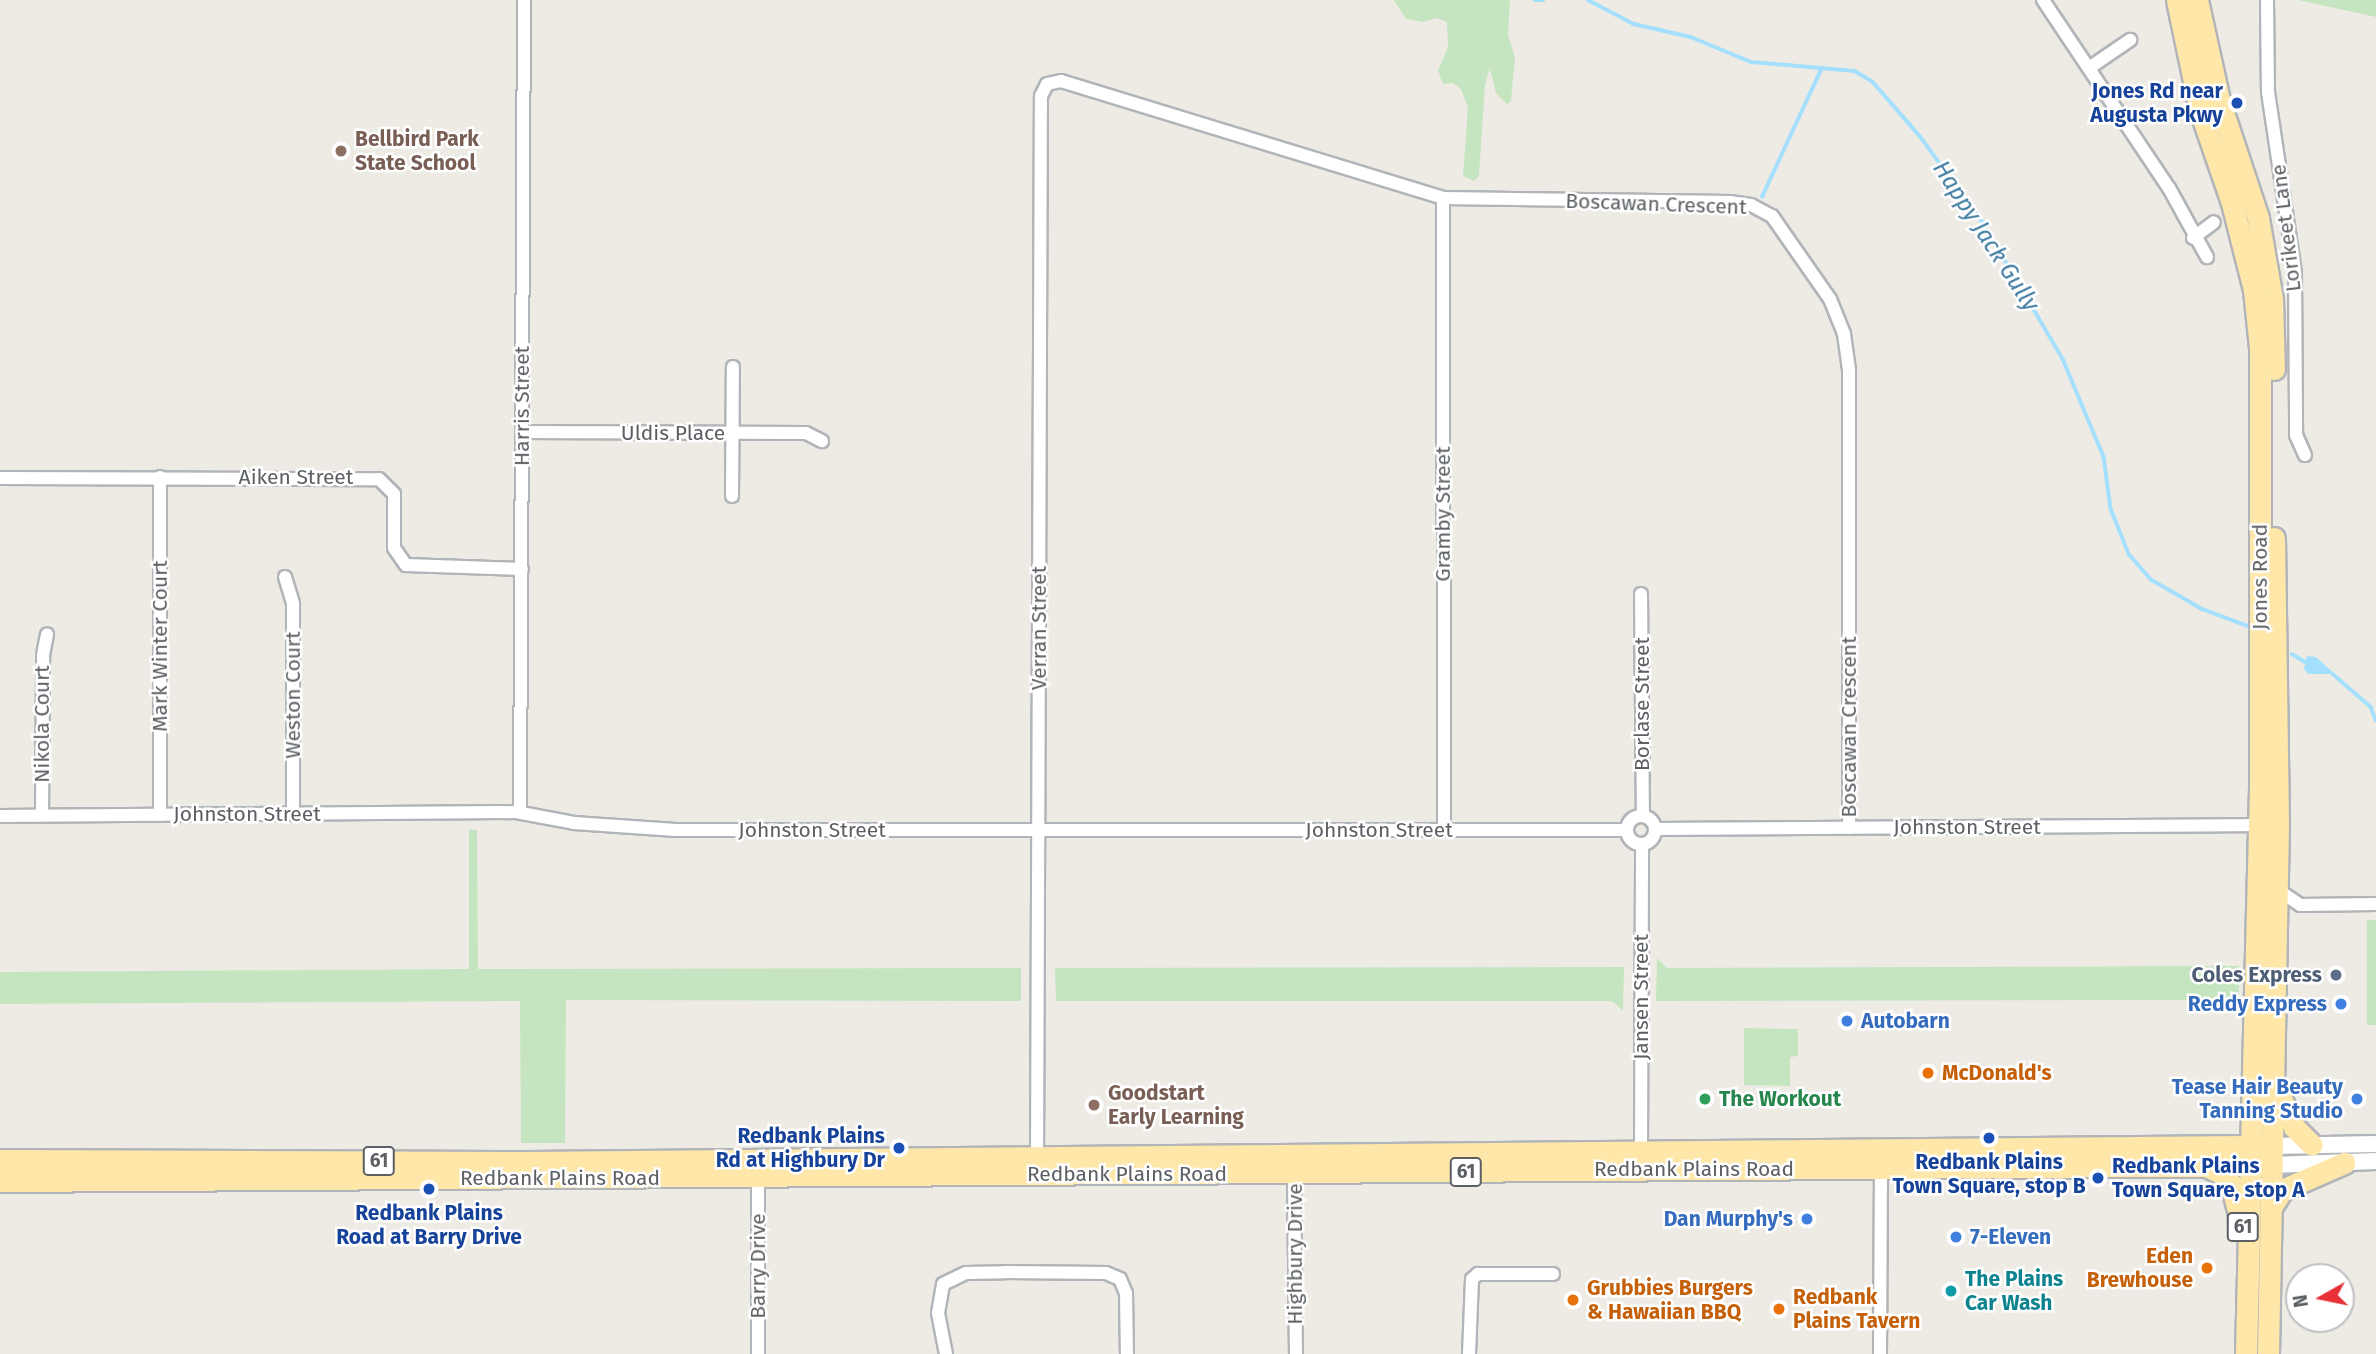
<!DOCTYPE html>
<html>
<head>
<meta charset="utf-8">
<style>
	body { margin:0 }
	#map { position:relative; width:2376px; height:1354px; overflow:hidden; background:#eeebe4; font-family:"Fira Sans",sans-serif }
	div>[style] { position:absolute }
	.green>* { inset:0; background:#c4e5c0; transform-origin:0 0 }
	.water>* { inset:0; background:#a4e0fe }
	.stream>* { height:3.5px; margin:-1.75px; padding:0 1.75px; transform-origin:1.75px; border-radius:1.75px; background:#a4e0fe }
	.roads { filter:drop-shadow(2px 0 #b1b5b9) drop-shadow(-2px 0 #b1b5b9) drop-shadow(0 2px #b1b5b9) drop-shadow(0 -2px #b1b5b9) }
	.minor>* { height:12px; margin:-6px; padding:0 6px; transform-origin:6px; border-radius:6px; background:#fff }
	.minor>.ring { margin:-6px; padding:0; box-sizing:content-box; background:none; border:12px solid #fff; border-radius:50% }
	.tertiary>* { height:16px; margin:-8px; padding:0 8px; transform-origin:8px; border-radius:8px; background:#fff }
	.primary>* { height:21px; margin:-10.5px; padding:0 10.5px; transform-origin:10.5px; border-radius:10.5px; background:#fee7a9 }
	.dots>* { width:19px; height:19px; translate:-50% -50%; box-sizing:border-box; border:4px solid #fff; border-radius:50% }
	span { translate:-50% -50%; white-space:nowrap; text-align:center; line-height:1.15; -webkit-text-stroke:5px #fff; paint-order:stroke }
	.shield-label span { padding:2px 5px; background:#fff; border:2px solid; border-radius:5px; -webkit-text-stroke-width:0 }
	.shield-label { font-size:19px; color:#5c6064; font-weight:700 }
	.transit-label { font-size:21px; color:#164399; font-weight:700 }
	.right { translate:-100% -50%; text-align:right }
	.left { translate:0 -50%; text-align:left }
	.education-label { font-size:21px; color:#785e54; font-weight:700 }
	.street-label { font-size:21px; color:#5c6064 }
	.service-label { font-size:21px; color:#4e5e75; font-weight:700 }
	.shop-label { font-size:21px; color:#366cbe; font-weight:700 }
	.food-label { font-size:21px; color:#c56008; font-weight:700 }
	.leisure-label { font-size:21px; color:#27864d; font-weight:700 }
	.culture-label { font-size:21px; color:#0d838f; font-weight:700 }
	.water-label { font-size:23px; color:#3b779e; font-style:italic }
	.north { position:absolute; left:2285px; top:1263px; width:70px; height:70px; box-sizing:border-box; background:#fff; border:2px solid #bebfc1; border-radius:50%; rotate:261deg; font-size:19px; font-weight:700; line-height:28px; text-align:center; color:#5c6064 }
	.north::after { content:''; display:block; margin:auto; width:24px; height:32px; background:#e73137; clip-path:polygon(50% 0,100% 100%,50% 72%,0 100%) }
</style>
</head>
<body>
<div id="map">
	<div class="green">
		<div style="clip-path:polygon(1394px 0,1510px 0,1508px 35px,1515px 57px,1511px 101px,1507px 104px,1496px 93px,1490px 68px,1485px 84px,1479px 176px,1474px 181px,1463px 176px,1468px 107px,1461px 89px,1453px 83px,1443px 84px,1438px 71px,1448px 47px,1447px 22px,1436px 18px,1424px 22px,1406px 19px)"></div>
		<div style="clip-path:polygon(2298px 0,2376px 0,2376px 17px)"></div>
		<div style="clip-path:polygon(469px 830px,477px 830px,478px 969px,1021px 968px,1021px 1001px,566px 1000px,565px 1143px,521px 1143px,520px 1001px,0 1004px,0 972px,469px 969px)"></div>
		<div style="left:2367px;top:920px;width:9px;height:105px"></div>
		<div style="clip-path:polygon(1657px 958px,1667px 968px,2239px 966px,2239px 1000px,1656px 1001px)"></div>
		<div style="clip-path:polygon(1624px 967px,1623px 1011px,1612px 1001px,1056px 1001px,1055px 968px)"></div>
		<div style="clip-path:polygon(1744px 1028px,1798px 1029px,1798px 1056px,1790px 1057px,1790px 1086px,1744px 1085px)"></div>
	</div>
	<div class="water">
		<div style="clip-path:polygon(2307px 656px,2316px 657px,2335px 674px,2308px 674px,2304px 669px)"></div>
	</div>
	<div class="stream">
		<div style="left:1535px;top:0;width:8px"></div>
		<div style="left:1588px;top:0;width:52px;rotate:27.6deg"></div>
		<div style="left:1634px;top:24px;width:58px;rotate:12.8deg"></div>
		<div style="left:1691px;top:37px;width:65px;rotate:22.6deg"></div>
		<div style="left:1751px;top:62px;width:104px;rotate:4.9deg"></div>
		<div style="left:1855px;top:71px;width:21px;rotate:31deg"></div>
		<div style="left:1873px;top:82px;width:72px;rotate:49deg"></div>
		<div style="left:1920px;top:136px;width:105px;rotate:53.9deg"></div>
		<div style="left:1982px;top:221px;width:160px;rotate:59.6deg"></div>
		<div style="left:2063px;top:359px;width:106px;rotate:67.3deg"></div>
		<div style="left:2104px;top:457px;width:52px;rotate:82.3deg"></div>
		<div style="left:2111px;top:509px;width:48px;rotate:68.2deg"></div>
		<div style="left:2129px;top:554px;width:35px;rotate:49deg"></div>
		<div style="left:2152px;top:580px;width:58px;rotate:30.1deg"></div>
		<div style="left:2202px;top:609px;width:49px;rotate:20.3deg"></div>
		<div style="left:1762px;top:197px;width:142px;rotate:-65.1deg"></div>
		<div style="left:2292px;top:654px;width:17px;rotate:31deg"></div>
		<div style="left:2333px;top:674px;width:50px;rotate:41deg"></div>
		<div style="left:2371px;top:707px;width:14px;rotate:69deg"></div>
	</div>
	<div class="roads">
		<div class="minor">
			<div style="left:2043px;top:0;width:226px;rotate:56.2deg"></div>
			<div style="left:2169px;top:188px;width:79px;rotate:61.2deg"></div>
			<div style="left:2267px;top:0;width:92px;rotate:89.4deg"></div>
			<div style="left:2268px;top:92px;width:183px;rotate:81.5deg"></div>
			<div style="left:2295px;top:273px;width:162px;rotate:89.6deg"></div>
			<div style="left:2296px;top:435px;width:22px;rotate:66deg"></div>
			<div style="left:2089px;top:68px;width:50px;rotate:-34.3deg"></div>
			<div style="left:1443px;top:198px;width:631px;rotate:89.91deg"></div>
			<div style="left:2193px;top:238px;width:26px;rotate:-37deg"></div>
			<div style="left:522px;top:432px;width:284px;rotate:0.2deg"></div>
			<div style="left:806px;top:433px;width:18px;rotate:27deg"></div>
			<div style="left:160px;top:477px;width:338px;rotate:90deg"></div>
			<div style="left:0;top:478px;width:379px;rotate:0.2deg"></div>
			<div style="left:379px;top:479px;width:21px;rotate:45deg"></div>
			<div style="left:394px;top:494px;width:54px;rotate:90deg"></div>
			<div style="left:394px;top:548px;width:21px;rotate:55deg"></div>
			<div style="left:406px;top:565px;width:116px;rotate:2deg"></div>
			<div style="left:732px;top:496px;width:129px;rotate:-89.6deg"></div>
			<div style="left:285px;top:577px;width:28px;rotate:73deg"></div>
			<div style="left:293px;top:604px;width:210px;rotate:90deg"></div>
			<div style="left:1641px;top:594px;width:221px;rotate:89.5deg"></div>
			<div style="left:520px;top:812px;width:812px;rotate:-89.72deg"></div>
			<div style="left:42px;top:815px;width:160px;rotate:-89.6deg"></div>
			<div style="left:43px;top:655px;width:21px;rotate:-79deg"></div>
			<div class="ring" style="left:1627px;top:816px;width:16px;height:16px"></div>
			<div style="left:0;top:816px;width:516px;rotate:-0.44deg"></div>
			<div style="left:516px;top:812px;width:59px;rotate:10.7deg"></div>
			<div style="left:574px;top:823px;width:102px;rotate:3.9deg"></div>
			<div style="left:676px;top:830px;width:950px"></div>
			<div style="left:1656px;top:829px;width:608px;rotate:-0.38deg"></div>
			<div style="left:2278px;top:890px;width:27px;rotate:34deg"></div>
			<div style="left:2300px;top:905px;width:76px;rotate:-0.8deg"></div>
			<div style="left:1641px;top:1149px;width:305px;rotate:-89.8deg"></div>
			<div style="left:1037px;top:1164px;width:1068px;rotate:-89.79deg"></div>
			<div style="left:1041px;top:96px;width:13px;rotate:-63deg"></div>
			<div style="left:1047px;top:84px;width:14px;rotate:-12deg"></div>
			<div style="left:1061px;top:81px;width:400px;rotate:17deg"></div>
			<div style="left:1443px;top:198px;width:287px;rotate:0.8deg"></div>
			<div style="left:1730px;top:202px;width:21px;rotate:8deg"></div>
			<div style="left:1751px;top:205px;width:24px;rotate:28deg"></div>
			<div style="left:1772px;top:216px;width:101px;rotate:55.1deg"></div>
			<div style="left:1830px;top:299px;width:38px;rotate:68deg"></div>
			<div style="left:1844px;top:334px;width:37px;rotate:82deg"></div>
			<div style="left:1849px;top:371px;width:457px;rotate:90deg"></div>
			<div style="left:1294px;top:1165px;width:189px;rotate:89.4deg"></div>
			<div style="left:758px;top:1354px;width:177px;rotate:-90deg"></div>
			<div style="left:946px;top:1354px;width:42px;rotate:-101deg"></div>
			<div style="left:938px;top:1313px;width:29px;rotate:-80deg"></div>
			<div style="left:943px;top:1284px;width:25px;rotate:-26deg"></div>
			<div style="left:966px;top:1273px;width:39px;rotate:-1deg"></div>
			<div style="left:1005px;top:1272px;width:101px;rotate:0.6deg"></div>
			<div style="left:1106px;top:1273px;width:15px;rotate:23deg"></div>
			<div style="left:1120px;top:1279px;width:15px;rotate:67deg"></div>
			<div style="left:1126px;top:1293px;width:61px;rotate:89.1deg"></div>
			<div style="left:1469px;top:1354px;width:75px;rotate:-87.7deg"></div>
			<div style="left:1472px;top:1279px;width:8px;rotate:-40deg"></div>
			<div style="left:1478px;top:1274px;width:75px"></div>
			<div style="left:1880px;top:1354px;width:192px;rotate:-89.7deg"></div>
		</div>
		<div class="tertiary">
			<div style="left:2272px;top:1146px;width:104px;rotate:-1.1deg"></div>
			<div style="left:2272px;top:1165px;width:104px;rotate:-2.2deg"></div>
		</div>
		<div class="primary">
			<div style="left:2177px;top:0;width:112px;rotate:78.2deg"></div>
			<div style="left:2200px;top:110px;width:98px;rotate:71deg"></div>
			<div style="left:2232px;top:203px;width:90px;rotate:75.8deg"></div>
			<div style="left:2254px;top:290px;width:58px;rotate:84.1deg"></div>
			<div style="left:2260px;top:348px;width:440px;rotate:90deg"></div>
			<div style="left:2260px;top:788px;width:566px;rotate:91.42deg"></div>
			<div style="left:2197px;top:0;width:102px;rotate:77.6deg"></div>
			<div style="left:2219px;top:100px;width:124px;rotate:71.7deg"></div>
			<div style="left:2258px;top:218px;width:82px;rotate:80.2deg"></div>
			<div style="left:2272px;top:299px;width:70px;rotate:88.4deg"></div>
			<div style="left:2276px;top:1087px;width:44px;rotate:65.8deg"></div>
			<div style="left:2294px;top:1127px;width:25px;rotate:45deg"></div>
			<div style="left:0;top:1160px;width:527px;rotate:0.22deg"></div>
			<div style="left:527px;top:1162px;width:1745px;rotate:-0.53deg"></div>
			<div style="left:2206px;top:1166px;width:19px;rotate:25deg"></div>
			<div style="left:2223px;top:1174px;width:13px;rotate:51deg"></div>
			<div style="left:2231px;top:1184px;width:47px;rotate:75.1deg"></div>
			<div style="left:0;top:1181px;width:2272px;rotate:-0.4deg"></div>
			<div style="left:2272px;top:1206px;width:19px;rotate:-58deg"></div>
			<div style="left:2282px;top:1190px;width:68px;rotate:-23.5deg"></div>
			<div style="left:2268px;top:1354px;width:529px;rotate:-88.92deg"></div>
			<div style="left:2278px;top:825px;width:287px;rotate:-90.8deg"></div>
		</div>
	</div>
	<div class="dots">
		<div style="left:2237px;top:103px;background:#1a4fb4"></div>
		<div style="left:341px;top:151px;background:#8d6e63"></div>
		<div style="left:2336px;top:975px;background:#5c6f8a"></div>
		<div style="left:2341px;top:1004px;background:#3f7fe0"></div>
		<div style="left:1847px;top:1021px;background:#3f7fe0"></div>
		<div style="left:1928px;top:1073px;background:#e8710a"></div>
		<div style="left:1705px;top:1099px;background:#2e9e5b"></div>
		<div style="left:2357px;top:1099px;background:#3f7fe0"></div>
		<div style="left:1094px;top:1105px;background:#8d6e63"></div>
		<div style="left:1989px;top:1138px;background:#1a4fb4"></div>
		<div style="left:899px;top:1148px;background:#1a4fb4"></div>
		<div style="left:2098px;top:1178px;background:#1a4fb4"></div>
		<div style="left:429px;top:1189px;background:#1a4fb4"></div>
		<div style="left:1807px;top:1219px;background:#3f7fe0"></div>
		<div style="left:1956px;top:1237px;background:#3f7fe0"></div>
		<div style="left:2207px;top:1268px;background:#e8710a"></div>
		<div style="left:1951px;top:1291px;background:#0f9aa8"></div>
		<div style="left:1573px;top:1300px;background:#e8710a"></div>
		<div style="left:1779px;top:1309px;background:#e8710a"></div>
	</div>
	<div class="shield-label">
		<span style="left:379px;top:1161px">61</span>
		<span style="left:1466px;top:1172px">61</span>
		<span style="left:2243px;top:1227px">61</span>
	</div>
	<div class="transit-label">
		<span class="right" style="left:2223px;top:103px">Jones Rd near<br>Augusta Pkwy</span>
		<span class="right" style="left:885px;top:1148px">Redbank Plains<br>Rd at Highbury Dr</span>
		<span style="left:1989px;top:1174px">Redbank Plains<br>Town Square, stop B</span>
		<span class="left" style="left:2112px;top:1178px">Redbank Plains<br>Town Square, stop A</span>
		<span style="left:429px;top:1225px">Redbank Plains<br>Road at Barry Drive</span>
	</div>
	<div class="education-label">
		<span class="left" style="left:355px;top:151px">Bellbird Park<br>State School</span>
		<span class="left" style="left:1108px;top:1105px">Goodstart<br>Early Learning</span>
	</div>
	<div class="street-label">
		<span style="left:1656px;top:204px;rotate:2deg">Boscawan Crescent</span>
		<span style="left:2286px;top:228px;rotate:-97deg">Lorikeet Lane</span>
		<span style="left:522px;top:406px;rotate:-90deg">Harris Street</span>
		<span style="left:673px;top:433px">Uldis Place</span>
		<span style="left:296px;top:477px">Aiken Street</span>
		<span style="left:1443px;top:514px;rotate:-90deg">Gramby Street</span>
		<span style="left:2260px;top:577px;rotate:-90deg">Jones Road</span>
		<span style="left:1039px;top:628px;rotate:-90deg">Verran Street</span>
		<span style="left:160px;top:646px;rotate:-90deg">Mark Winter Court</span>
		<span style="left:293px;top:695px;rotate:-90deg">Weston Court</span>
		<span style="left:1642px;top:704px;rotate:-90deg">Borlase Street</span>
		<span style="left:42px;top:724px;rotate:-90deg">Nikola Court</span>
		<span style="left:1849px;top:727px;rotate:-90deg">Boscawan Crescent</span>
		<span style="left:247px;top:814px">Johnston Street</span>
		<span style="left:1967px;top:827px">Johnston Street</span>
		<span style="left:812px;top:830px">Johnston Street</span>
		<span style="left:1379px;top:830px">Johnston Street</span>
		<span style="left:1641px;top:997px;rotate:-90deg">Jansen Street</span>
		<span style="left:1694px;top:1169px">Redbank Plains Road</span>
		<span style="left:1127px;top:1174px">Redbank Plains Road</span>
		<span style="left:560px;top:1178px">Redbank Plains Road</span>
		<span style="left:1295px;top:1254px;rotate:-90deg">Highbury Drive</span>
		<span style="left:758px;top:1266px;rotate:-90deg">Barry Drive</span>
	</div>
	<div class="service-label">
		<span class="right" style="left:2322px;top:975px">Coles Express</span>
	</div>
	<div class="shop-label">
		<span class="right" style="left:2327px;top:1004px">Reddy Express</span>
		<span class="left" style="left:1861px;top:1021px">Autobarn</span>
		<span class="right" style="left:2343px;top:1099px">Tease Hair Beauty<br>Tanning Studio</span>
		<span class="right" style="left:1793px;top:1219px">Dan Murphy's</span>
		<span class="left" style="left:1970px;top:1237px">7-Eleven</span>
	</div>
	<div class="food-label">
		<span class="left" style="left:1942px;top:1073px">McDonald's</span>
		<span class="right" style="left:2193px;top:1268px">Eden<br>Brewhouse</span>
		<span class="left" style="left:1587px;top:1300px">Grubbies Burgers<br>&amp; Hawaiian BBQ</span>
		<span class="left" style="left:1793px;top:1309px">Redbank<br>Plains Tavern</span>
	</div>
	<div class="leisure-label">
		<span class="left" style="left:1719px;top:1099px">The Workout</span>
	</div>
	<div class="culture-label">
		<span class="left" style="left:1965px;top:1291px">The Plains<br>Car Wash</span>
	</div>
	<div class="water-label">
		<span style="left:1986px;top:236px;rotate:57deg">Happy Jack Gully</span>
	</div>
	<div class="north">N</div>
</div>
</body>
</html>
